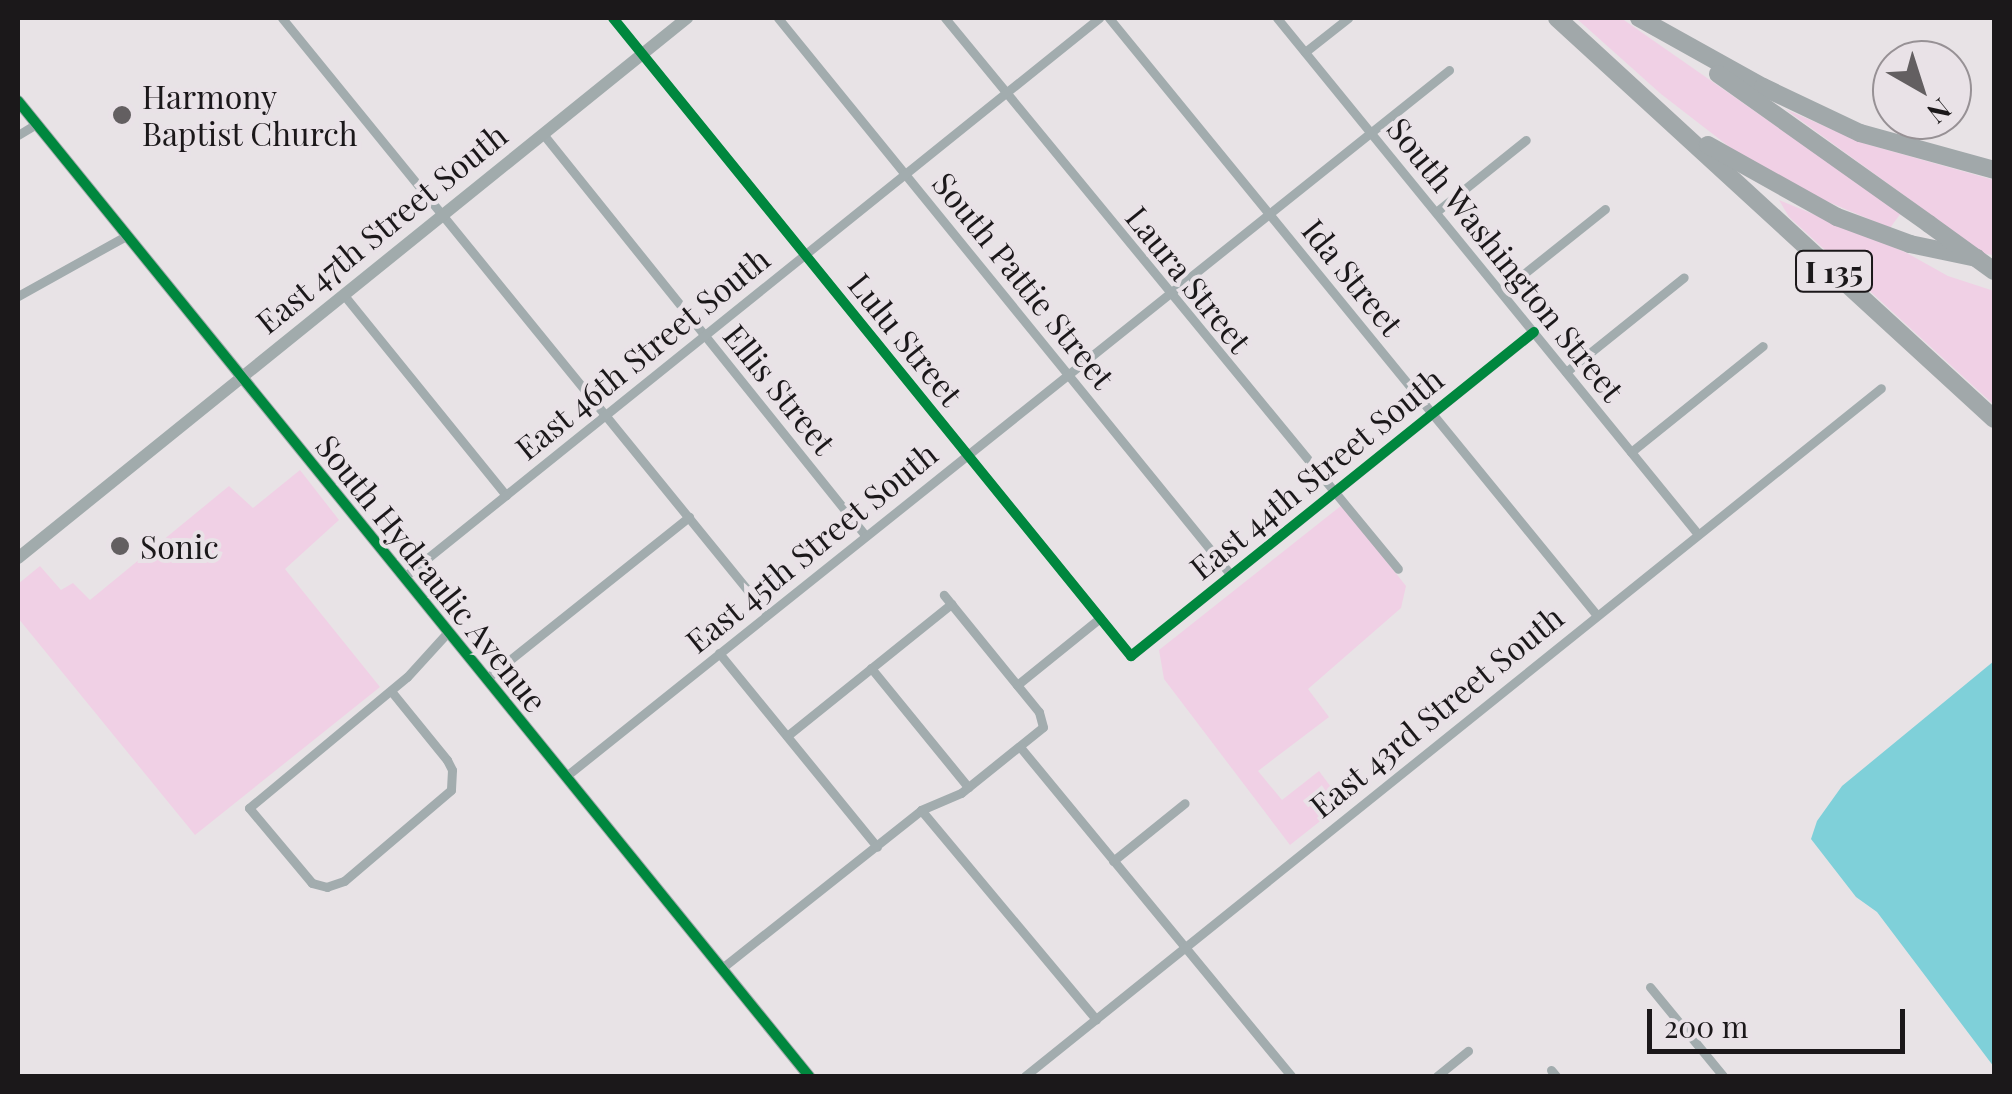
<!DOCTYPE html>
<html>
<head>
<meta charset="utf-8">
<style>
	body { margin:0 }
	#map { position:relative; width:2012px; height:1094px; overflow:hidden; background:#e8e3e6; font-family:"Playfair Display",serif }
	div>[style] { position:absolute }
	.green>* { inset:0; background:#f0d0e5 }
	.water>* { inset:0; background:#7fd0d9 }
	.street>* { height:9px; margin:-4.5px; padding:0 4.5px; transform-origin:4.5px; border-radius:4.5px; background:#a2acae }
	.secondary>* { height:12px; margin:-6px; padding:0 6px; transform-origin:6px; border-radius:6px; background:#a1abac }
	.highway>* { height:18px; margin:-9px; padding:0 9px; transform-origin:9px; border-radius:9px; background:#a1a8aa }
	.highway-bridge>* { height:18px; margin:-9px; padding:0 9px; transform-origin:9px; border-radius:9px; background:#a1a8aa }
	.cycleway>* { height:10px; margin:-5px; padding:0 5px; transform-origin:5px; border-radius:5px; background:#00873e }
	.dots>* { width:28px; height:28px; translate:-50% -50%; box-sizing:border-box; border:5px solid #e9e2e7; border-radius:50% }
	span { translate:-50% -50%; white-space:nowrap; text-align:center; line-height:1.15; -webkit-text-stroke:8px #e9e2e7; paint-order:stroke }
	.shield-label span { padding:2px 8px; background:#e9e2e7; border:2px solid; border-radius:8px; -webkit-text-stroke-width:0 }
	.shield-label { font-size:30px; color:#1b181a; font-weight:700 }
	.poi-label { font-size:32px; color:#1b181a }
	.left { translate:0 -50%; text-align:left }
	.street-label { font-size:32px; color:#1b181a }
	.frame { position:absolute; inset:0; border:20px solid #1b181a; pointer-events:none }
	.north { position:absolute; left:1872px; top:40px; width:100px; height:100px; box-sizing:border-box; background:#e9e2e7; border:2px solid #979195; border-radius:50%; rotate:141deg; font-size:28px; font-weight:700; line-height:40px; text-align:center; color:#1b181a }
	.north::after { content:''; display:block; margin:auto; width:35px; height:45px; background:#635f61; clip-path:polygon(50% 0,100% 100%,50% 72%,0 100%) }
	.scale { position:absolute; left:1647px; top:1009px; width:258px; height:45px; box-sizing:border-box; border:5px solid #1b181a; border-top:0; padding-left:12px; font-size:30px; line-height:35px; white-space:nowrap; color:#1b181a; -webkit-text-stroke:8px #e9e2e7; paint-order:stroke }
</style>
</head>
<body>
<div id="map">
	<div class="green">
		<div style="clip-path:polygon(1576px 18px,1621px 18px,1901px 213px,1890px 228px,1812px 195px,1736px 152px,1661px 94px)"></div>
		<div style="clip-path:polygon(1785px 109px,1866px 144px,1994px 180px,1994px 255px,1985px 254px)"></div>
		<div style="clip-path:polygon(1779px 200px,1905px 252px,1948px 276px,1994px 291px,1994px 405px,1789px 217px)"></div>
		<div style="clip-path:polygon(300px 470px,339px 520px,285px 569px,380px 687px,195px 835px,18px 618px,18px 584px,40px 566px,61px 590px,73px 583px,90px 600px,229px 486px,253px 508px)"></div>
		<div style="clip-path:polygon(1342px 505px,1406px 586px,1401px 608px,1308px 689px,1329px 717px,1258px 771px,1282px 800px,1319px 771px,1343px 803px,1290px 845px,1164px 679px,1159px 650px)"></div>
	</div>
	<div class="water">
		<div style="clip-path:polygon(1994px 661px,1994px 1067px,1877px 912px,1856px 897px,1811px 839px,1817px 821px,1842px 786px)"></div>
	</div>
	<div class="street">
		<div style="left:282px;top:18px;width:768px;rotate:50.86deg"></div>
		<div style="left:613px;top:18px;width:822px;rotate:50.93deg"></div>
		<div style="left:1131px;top:656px;width:517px;rotate:-38.8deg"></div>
		<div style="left:778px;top:18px;width:718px;rotate:50.88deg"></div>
		<div style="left:945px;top:18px;width:713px;rotate:50.57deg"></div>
		<div style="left:1109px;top:18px;width:770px;rotate:50.75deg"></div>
		<div style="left:1277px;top:18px;width:665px;rotate:50.8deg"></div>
		<div style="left:1305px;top:52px;width:55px;rotate:-38.3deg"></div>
		<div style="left:543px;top:134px;width:514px;rotate:51.24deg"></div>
		<div style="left:18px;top:135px;width:21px;rotate:-31deg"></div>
		<div style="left:1436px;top:212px;width:115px;rotate:-38.7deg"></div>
		<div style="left:1501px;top:292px;width:133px;rotate:-38.6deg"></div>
		<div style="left:343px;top:294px;width:259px;rotate:51deg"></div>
		<div style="left:18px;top:296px;width:124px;rotate:-29.1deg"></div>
		<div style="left:1566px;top:372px;width:151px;rotate:-38.8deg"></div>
		<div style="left:1631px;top:452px;width:169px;rotate:-38.8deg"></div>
		<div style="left:404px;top:577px;width:892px;rotate:-38.81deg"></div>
		<div style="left:719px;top:653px;width:250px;rotate:50.8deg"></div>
		<div style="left:871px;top:668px;width:154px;rotate:50.8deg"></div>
		<div style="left:486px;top:679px;width:260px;rotate:-38.6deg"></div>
		<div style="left:1017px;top:685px;width:107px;rotate:-38.9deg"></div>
		<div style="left:391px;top:691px;width:89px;rotate:50.9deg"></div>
		<div style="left:447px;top:760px;width:11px;rotate:63deg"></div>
		<div style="left:452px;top:770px;width:20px;rotate:93deg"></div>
		<div style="left:451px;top:790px;width:140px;rotate:139.6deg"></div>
		<div style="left:344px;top:881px;width:18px;rotate:161deg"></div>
		<div style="left:327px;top:887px;width:16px;rotate:-165deg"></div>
		<div style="left:312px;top:883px;width:98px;rotate:-130deg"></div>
		<div style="left:249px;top:808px;width:205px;rotate:-39.7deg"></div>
		<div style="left:407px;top:677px;width:61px;rotate:-47.7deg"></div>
		<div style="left:787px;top:736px;width:211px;rotate:-38.8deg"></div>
		<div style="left:1020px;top:747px;width:426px;rotate:50.5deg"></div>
		<div style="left:565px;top:777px;width:1132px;rotate:-38.65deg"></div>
		<div style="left:921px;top:810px;width:273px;rotate:50.1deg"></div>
		<div style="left:1113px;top:861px;width:92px;rotate:-38.9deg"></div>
		<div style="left:722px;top:968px;width:254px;rotate:-38.4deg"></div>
		<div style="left:921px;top:810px;width:43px;rotate:-23deg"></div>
		<div style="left:961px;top:793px;width:105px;rotate:-38.8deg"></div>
		<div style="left:1043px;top:727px;width:16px;rotate:-105deg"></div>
		<div style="left:1039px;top:712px;width:151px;rotate:-129.1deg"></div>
		<div style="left:1650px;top:987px;width:115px;rotate:50.6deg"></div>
		<div style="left:1551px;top:1070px;width:8px;rotate:50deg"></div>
		<div style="left:1025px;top:1076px;width:1098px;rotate:-38.79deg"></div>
		<div style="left:1437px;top:1076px;width:40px;rotate:-39deg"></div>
	</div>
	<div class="secondary">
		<div style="left:18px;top:101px;width:1256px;rotate:50.95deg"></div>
		<div style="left:18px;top:558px;width:860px;rotate:-38.91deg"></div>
	</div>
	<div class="highway">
		<div style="left:1557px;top:18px;width:593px;rotate:42.54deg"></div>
		<div style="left:1639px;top:18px;width:142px;rotate:29.1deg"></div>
		<div style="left:1763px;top:87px;width:107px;rotate:25.4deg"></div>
		<div style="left:1860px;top:133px;width:139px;rotate:15.4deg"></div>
		<div style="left:1718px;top:74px;width:259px;rotate:35.4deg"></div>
		<div style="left:1708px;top:145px;width:148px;rotate:29.2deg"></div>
		<div style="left:1837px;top:217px;width:78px;rotate:20.3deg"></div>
		<div style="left:1910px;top:244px;width:68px;rotate:11.8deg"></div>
	</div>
	<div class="highway-bridge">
		<div style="left:1929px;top:224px;width:80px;rotate:35.9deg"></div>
	</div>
	<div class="cycleway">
		<div style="left:613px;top:18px;width:822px;rotate:50.93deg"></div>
		<div style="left:1131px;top:656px;width:517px;rotate:-38.8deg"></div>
		<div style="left:18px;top:101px;width:1256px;rotate:50.95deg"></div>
	</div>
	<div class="dots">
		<div style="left:122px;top:115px;background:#635f61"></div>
		<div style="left:120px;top:546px;background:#635f61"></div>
	</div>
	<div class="shield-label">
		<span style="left:1834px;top:271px">I 135</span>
	</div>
	<div class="poi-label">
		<span class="left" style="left:142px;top:115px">Harmony<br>Baptist Church</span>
		<span class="left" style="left:140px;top:546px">Sonic</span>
	</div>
	<div class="street-label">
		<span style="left:381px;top:228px;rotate:-39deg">East 47th Street South</span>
		<span style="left:1506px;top:259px;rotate:51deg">South Washington Street</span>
		<span style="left:1353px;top:277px;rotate:51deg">Ida Street</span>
		<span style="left:1189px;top:279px;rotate:51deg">Laura Street</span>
		<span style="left:1024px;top:280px;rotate:51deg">South Pattie Street</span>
		<span style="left:906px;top:339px;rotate:51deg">Lulu Street</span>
		<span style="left:642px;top:353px;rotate:-39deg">East 46th Street South</span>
		<span style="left:780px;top:389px;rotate:51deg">Ellis Street</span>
		<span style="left:1316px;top:473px;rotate:-39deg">East 44th Street South</span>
		<span style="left:811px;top:547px;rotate:-39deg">East 45th Street South</span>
		<span style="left:432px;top:573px;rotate:51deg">South Hydraulic Avenue</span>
		<span style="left:1436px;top:711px;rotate:-39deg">East 43rd Street South</span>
	</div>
	<div class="frame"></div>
	<div class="north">N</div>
	<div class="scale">200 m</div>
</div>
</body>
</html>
